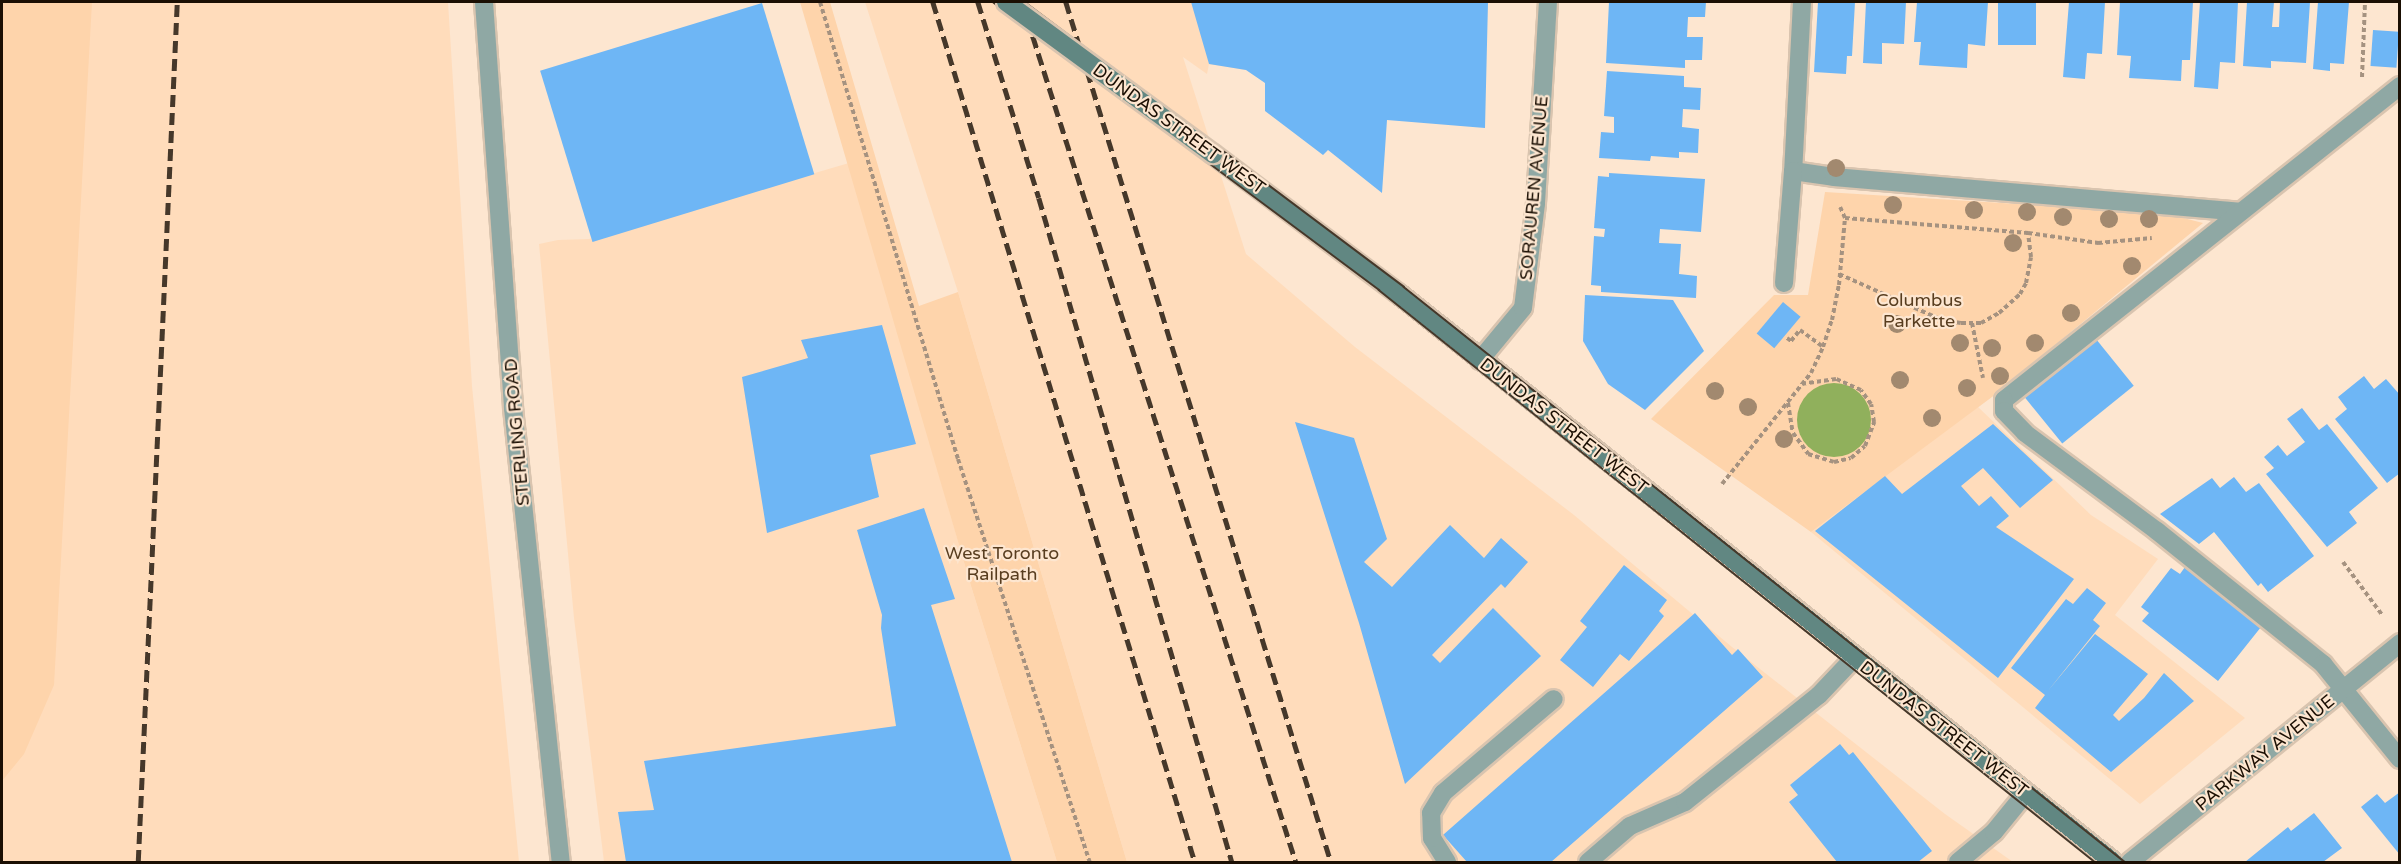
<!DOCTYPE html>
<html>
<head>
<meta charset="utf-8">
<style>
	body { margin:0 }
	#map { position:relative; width:2401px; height:864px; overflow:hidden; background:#fde6d0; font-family:"Varela Round",sans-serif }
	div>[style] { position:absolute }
	.built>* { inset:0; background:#ffdcbb }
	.green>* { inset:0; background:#fed4ab }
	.water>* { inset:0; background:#90b05c }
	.round { border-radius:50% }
	.building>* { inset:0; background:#6eb6f5; transform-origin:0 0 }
	.path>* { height:4px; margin-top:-2px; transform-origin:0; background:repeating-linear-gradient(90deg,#a59280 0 4.5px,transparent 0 7.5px) }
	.roads { filter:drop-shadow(2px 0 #d9c4af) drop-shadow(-2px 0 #d9c4af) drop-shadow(0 2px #d9c4af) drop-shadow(0 -2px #d9c4af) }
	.service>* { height:18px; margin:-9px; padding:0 9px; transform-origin:9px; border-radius:9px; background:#8fa8a4 }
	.minor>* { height:18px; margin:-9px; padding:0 9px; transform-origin:9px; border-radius:9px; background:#8fa8a4 }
	.secondary>* { height:18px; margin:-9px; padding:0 9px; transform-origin:9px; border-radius:9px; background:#618782 }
	.tram>* { height:1.5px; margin:-0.75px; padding:0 0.75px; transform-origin:0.75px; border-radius:0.75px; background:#46382a }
	.rail>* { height:4.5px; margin-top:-2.25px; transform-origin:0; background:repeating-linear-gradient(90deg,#46382a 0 12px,transparent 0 18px) }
	.bridges { filter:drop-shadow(2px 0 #d9c4af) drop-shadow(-2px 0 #d9c4af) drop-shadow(0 2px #d9c4af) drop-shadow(0 -2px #d9c4af) }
	.secondary-bridge>* { height:18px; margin:-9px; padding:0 9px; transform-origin:9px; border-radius:9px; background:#618782 }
	.trees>* { width:18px; height:18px; margin:-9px; border-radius:50%; background:#a2896f }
	span { translate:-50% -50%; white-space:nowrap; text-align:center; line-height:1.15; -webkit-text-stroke:4.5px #fde6d0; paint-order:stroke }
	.street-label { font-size:18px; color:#1b0f03 }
	.park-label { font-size:18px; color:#583d1f }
	.frame { position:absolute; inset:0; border:3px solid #1b0f03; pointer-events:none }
</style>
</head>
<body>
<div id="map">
	<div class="built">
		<div style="clip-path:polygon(2px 2px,448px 2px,472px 386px,519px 862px,2px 862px)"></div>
		<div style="clip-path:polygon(865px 2px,1488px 2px,1487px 18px,1246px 70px,1209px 64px,1207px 74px,1183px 57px,1246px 254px,1355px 347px,1574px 515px,1732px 647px,1945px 814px,2013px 862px,1127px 862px,958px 292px)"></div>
		<div style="clip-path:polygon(849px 163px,971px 586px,1057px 862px,604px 862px,574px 618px,539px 244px,558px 240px,589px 239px)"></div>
		<div style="clip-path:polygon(1978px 407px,2091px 515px,2158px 559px,2115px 615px,2245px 718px,2140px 804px,1811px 532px)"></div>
	</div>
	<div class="green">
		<div style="clip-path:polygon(2px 2px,92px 2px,54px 685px,24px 754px,2px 781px)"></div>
		<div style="clip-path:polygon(800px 2px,830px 2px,919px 306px,958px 292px,1127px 862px,1057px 862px,971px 586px)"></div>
		<div style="clip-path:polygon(1825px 192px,2164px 213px,2203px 223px,1992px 397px,1811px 532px,1651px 419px,1774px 295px,1808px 295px)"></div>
	</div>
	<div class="water">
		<div class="round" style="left:1797px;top:383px;width:74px;height:74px"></div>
	</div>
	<div class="building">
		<div style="clip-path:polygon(1191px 2px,1488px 2px,1485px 128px,1387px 120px,1382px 193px,1328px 150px,1323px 155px,1265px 111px,1265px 83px,1246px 70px,1209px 64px)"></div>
		<div style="clip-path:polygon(1609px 2px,1706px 2px,1705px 17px,1688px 17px,1687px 37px,1703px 37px,1702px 60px,1685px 60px,1685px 68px,1606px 63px)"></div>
		<div style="clip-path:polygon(1818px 2px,1855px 2px,1852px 56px,1847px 56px,1846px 74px,1814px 72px)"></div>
		<div style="clip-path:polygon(1866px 2px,1906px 2px,1904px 44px,1882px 43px,1882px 64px,1863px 63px)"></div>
		<div style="clip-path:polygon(1917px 2px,1988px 2px,1985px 46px,1968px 44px,1967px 68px,1919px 65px,1921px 42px,1914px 42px)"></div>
		<div style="left:1998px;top:2px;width:38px;height:43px"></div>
		<div style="clip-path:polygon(2069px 2px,2105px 2px,2102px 54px,2087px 53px,2085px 79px,2063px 77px)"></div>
		<div style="clip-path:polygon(2120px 2px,2193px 2px,2190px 60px,2182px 60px,2181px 81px,2129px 78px,2131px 56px,2117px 55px)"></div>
		<div style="clip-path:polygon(2200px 2px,2238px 2px,2235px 63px,2220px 62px,2218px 89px,2194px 87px)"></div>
		<div style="clip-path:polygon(2247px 2px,2274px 2px,2272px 27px,2279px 27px,2280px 2px,2310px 2px,2306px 63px,2271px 61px,2271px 68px,2243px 66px)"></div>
		<div style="clip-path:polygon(2318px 2px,2349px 2px,2344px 64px,2330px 63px,2330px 71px,2313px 69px)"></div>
		<div style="left:762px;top:3px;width:179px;height:232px;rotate:73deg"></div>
		<div style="left:2373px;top:30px;width:26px;height:36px;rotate:4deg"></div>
		<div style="clip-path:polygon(1607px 71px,1684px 76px,1684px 87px,1701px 88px,1700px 110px,1683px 109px,1682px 127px,1699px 129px,1698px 153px,1679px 152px,1679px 158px,1651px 156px,1650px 161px,1599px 158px,1601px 132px,1614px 133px,1614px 117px,1604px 116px)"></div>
		<div style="clip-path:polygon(1609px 173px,1705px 179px,1701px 232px,1660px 229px,1659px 243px,1681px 244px,1679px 274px,1697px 276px,1696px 298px,1601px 292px,1601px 286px,1591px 285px,1594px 236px,1604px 237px,1605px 229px,1594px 228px,1598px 176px,1609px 177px)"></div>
		<div style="clip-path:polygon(1585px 295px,1673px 300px,1704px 351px,1645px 410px,1608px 384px,1583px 341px)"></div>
		<div style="left:1783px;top:302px;width:23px;height:41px;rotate:40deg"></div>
		<div style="clip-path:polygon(882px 325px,916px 444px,870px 455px,879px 497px,767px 533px,742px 377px,808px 358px,801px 340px)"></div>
		<div style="left:2096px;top:339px;width:60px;height:92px;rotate:51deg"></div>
		<div style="clip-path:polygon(2364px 376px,2374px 389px,2386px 379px,2400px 395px,2400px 473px,2387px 483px,2335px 419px,2347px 409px,2338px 397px)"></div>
		<div style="clip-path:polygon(2302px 408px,2319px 430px,2327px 424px,2378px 488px,2349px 512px,2357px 523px,2327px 547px,2266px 474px,2274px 468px,2264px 457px,2278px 445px,2287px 456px,2305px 442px,2287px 419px)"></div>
		<div style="clip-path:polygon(1295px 422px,1354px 438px,1387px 539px,1364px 562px,1392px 587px,1450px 525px,1484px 558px,1501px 538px,1528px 562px,1505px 588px,1501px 584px,1432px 655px,1440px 663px,1493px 608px,1541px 656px,1405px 784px,1359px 623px)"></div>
		<div style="clip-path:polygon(1993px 424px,2053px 480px,2020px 508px,1983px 468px,1961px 486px,1979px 506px,1991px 496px,2009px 516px,1996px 527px,2074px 579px,1998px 678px,1815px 531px,1885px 476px,1902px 494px)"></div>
		<div style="clip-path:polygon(2234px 477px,2246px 492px,2259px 483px,2314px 556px,2268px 592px,2261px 583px,2258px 586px,2214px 532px,2199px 544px,2160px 514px,2212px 478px,2220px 488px)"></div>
		<div style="clip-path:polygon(924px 508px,955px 599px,931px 605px,1012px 862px,626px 862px,618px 812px,654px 810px,644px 761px,896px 726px,881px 628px,882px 615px,857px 530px)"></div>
		<div style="clip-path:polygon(1624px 565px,1667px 600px,1659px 611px,1664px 616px,1629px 661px,1620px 654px,1593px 687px,1560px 660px,1587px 627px,1580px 621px)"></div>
		<div style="clip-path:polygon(2185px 567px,2261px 627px,2218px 681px,2142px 621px,2149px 613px,2141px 607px,2171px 568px,2180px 574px)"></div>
		<div style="clip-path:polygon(2087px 588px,2106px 603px,2093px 620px,2100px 626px,2047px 692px,2095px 634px,2148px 674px,2113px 715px,2119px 721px,2144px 698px,2164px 673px,2194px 701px,2111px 772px,2035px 708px,2045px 695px,2011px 668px,2066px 599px,2073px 604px)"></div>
		<div style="clip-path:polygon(1695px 613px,1732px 655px,1738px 649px,1763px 677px,1551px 862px,1467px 862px,1443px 835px)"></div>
		<div style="clip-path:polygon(1840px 744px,1849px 755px,1853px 752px,1932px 851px,1918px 862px,1837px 862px,1789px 802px,1798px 795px,1790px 785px)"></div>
		<div style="clip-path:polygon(2400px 792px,2400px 855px,2361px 807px,2377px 794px,2385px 803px)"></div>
		<div style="clip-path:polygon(2314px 813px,2342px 848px,2323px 862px,2245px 862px,2288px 827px,2291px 831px)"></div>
	</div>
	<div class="path">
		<div style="left:820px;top:2px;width:477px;rotate:73.2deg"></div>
		<div style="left:958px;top:459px;width:424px;rotate:71.9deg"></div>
		<div style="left:2362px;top:77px;width:75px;rotate:-87.7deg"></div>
		<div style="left:1845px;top:218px;width:184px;rotate:4.7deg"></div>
		<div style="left:2028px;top:233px;width:71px;rotate:8.1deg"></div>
		<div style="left:2098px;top:243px;width:54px;rotate:-5.3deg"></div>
		<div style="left:1839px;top:274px;width:113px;rotate:24.1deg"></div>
		<div style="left:1942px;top:320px;width:19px;rotate:9deg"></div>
		<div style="left:1961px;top:323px;width:20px"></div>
		<div style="left:1981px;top:323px;width:21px;rotate:-29deg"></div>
		<div style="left:1999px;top:313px;width:28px;rotate:-42deg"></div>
		<div style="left:2020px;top:294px;width:13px;rotate:-61deg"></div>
		<div style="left:2026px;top:283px;width:26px;rotate:-79deg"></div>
		<div style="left:2031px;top:257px;width:24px;rotate:-97deg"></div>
		<div style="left:1972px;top:323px;width:56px;rotate:78.7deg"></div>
		<div style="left:1787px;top:338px;width:5px;rotate:37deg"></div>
		<div style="left:1791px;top:341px;width:14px;rotate:-51deg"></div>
		<div style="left:1800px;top:330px;width:29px;rotate:36deg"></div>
		<div style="left:1788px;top:403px;width:30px;rotate:81deg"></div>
		<div style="left:1793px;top:433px;width:26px;rotate:54deg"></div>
		<div style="left:1808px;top:454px;width:27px;rotate:17deg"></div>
		<div style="left:1834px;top:462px;width:17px;rotate:-13deg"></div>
		<div style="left:1851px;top:458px;width:18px;rotate:-41deg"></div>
		<div style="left:1865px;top:446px;width:26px;rotate:-69deg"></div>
		<div style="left:1874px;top:422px;width:18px;rotate:-99deg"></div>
		<div style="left:1871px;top:404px;width:17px;rotate:-126deg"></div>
		<div style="left:1861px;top:390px;width:27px;rotate:-156deg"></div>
		<div style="left:1836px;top:379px;width:34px;rotate:172deg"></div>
		<div style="left:1722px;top:484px;width:142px;rotate:-51.3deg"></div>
		<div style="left:1811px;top:373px;width:29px;rotate:-65deg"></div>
		<div style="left:1823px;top:347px;width:28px;rotate:-72deg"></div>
		<div style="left:1832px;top:320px;width:36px;rotate:-79deg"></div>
		<div style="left:1839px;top:285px;width:67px;rotate:-84.9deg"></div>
		<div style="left:1845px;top:218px;width:12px;rotate:-114deg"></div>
		<div style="left:2343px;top:562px;width:67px;rotate:53.5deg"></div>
	</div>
	<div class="roads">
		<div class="service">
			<div style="left:1802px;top:2px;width:169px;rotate:93deg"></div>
			<div style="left:1793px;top:171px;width:41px;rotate:8.3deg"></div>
			<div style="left:1834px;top:177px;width:407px;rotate:4.9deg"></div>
			<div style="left:2400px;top:86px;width:505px;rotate:141.59deg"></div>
			<div style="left:2004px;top:400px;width:11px;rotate:90deg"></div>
			<div style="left:2004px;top:411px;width:30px;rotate:46deg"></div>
			<div style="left:2025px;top:433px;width:164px;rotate:36.6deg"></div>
			<div style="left:2157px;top:531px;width:213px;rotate:38.7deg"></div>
			<div style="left:2323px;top:664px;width:122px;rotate:51deg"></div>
			<div style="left:1784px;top:283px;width:112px;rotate:-85.4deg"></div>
			<div style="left:1447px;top:862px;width:28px;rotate:-122deg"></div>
			<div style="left:1432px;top:838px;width:25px;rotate:-92deg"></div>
			<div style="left:1431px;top:813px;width:23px;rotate:-59deg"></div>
			<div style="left:1443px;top:793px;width:145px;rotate:-40.3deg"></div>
			<div style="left:1588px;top:862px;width:55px;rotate:-40.6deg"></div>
			<div style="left:1630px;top:826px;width:60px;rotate:-23.6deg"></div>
			<div style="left:1685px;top:802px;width:171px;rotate:-38.6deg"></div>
			<div style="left:1819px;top:695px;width:51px;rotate:-46.6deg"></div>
			<div style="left:1958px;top:862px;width:47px;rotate:-39.8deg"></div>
			<div style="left:1994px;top:832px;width:49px;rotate:-50.8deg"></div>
		</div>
		<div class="minor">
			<div style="left:484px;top:2px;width:407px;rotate:85.9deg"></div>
			<div style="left:513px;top:408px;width:457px;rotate:84deg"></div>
			<div style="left:1480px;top:360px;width:67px;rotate:-50.4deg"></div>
			<div style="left:1523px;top:308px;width:106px;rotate:-82.9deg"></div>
			<div style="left:1536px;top:203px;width:201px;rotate:-86.6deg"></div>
			<div style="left:2130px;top:862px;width:348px;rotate:-39deg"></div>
		</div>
		<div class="secondary">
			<div style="left:1213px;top:154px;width:233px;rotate:37deg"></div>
			<div style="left:1399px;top:294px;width:912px;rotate:38.5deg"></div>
		</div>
	</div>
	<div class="tram">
		<div style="left:993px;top:2px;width:482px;rotate:36.7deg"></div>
		<div style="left:1379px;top:290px;width:916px;rotate:38.62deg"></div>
		<div style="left:1025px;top:2px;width:474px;rotate:36.9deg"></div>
		<div style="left:1404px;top:287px;width:922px;rotate:38.57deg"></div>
	</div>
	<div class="rail">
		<div style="left:933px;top:2px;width:899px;rotate:73.06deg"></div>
		<div style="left:978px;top:2px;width:205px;rotate:72.7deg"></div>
		<div style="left:1039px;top:198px;width:691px;rotate:73.79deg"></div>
		<div style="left:1022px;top:2px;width:903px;rotate:72.33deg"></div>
		<div style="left:1066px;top:2px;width:900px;rotate:72.87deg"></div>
		<div style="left:138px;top:862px;width:861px;rotate:-87.4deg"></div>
	</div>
	<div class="bridges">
		<div class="secondary-bridge">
			<div style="left:1006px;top:2px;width:257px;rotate:36.3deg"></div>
		</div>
	</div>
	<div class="trees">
		<div style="left:1836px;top:168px"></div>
		<div style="left:1893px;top:205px"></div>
		<div style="left:1974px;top:210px"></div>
		<div style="left:2027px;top:212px"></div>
		<div style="left:2063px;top:217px"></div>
		<div style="left:2109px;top:219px"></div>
		<div style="left:2149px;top:219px"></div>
		<div style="left:2013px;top:243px"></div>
		<div style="left:2132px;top:266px"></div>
		<div style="left:2071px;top:313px"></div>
		<div style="left:1897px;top:324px"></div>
		<div style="left:1960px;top:343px"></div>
		<div style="left:2035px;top:343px"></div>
		<div style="left:1992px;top:348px"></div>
		<div style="left:2000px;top:376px"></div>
		<div style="left:1900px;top:380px"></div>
		<div style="left:1967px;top:388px"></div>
		<div style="left:1715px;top:391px"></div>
		<div style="left:1748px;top:407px"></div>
		<div style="left:1932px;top:418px"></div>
		<div style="left:1784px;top:439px"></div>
	</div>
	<div class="street-label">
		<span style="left:1179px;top:129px;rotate:36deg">DUNDAS STREET WEST</span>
		<span style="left:1534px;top:188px;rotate:-85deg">SORAUREN AVENUE</span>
		<span style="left:1564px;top:426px;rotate:38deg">DUNDAS STREET WEST</span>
		<span style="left:517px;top:432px;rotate:-95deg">STERLING ROAD</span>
		<span style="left:1944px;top:729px;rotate:38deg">DUNDAS STREET WEST</span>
		<span style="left:2265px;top:753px;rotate:-39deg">PARKWAY AVENUE</span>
	</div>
	<div class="park-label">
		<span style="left:1919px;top:311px">Columbus<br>Parkette</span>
		<span style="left:1002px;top:564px">West Toronto<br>Railpath</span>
	</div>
	<div class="frame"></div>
</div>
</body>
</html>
